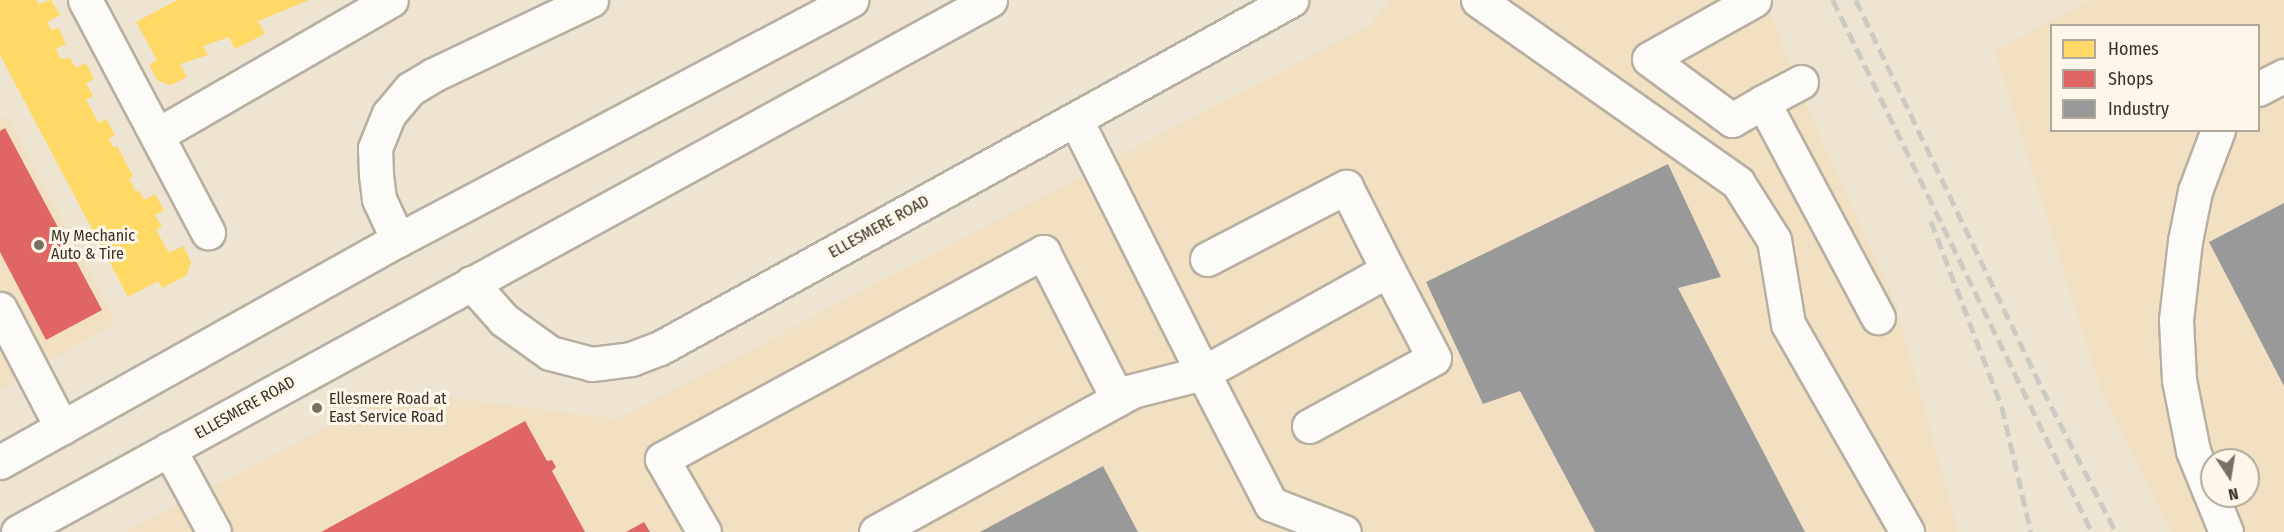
<!DOCTYPE html>
<html>
<head>
<meta charset="utf-8">
<style>
	body { margin:0 }
	#map { position:relative; width:2284px; height:532px; overflow:hidden; background:#eee4d2; font-family:"Fira Sans Condensed",sans-serif }
	div>[style] { position:absolute }
	.built>* { inset:0; background:#f2e0c2 }
	.homes>* { inset:0; background:#ffd966 }
	.shops>* { inset:0; background:#e06666 }
	.industry>* { inset:0; background:#999 }
	.roads { filter:drop-shadow(2px 0 #b7afa1) drop-shadow(-2px 0 #b7afa1) drop-shadow(0 2px #b7afa1) drop-shadow(0 -2px #b7afa1) }
	.minor>* { height:33px; margin:-16.5px; padding:0 16.5px; transform-origin:16.5px; border-radius:16.5px; background:#fcfbf8 }
	.major>* { height:33px; margin:-16.5px; padding:0 16.5px; transform-origin:16.5px; border-radius:16.5px; background:#fcfbf8 }
	.rail>* { height:4.5px; margin-top:-2.25px; transform-origin:0; background:repeating-linear-gradient(90deg,#cdcac5 0 12px,transparent 0 18px) }
	.dots>* { width:16px; height:16px; translate:-50% -50%; box-sizing:border-box; border:3px solid #fef6e9; border-radius:50% }
	span { translate:-50% -50%; white-space:nowrap; text-align:center; line-height:1.15; -webkit-text-stroke:6px #fef6e9; paint-order:stroke }
	.street-label { font-size:16px; color:#393225 }
	.poi-label { font-size:16px; color:#393225 }
	.left { translate:0 -50%; text-align:left }
	.legend { position:absolute; left:2050px; top:24px; width:210px; height:108px; box-sizing:border-box; background:#fef6e9; border:2px solid #afa89b; margin:0; padding:8px 10px; list-style:none; font-size:18px; color:#393225 }
	.legend li { display:flex; align-items:center; gap:12px; height:30px }
	.legend b { width:30px; border:2px solid #afa89b }
	.north { position:absolute; left:2200px; top:448px; width:60px; height:60px; box-sizing:border-box; background:#fef6e9; border:2px solid #afa89b; border-radius:50%; rotate:168deg; font-size:16px; font-weight:700; line-height:24px; text-align:center; color:#393225 }
	.north::after { content:''; display:block; margin:auto; width:21px; height:27px; background:#787062; clip-path:polygon(50% 0,100% 100%,50% 72%,0 100%) }
</style>
</head>
<body>
<div id="map">
	<div class="built">
		<div style="clip-path:polygon(1391px 0,1765px 0,1806px 105px,1895px 302px,1958px 532px,126px 532px,396px 391px,618px 419px,1368px 26px)"></div>
		<div style="clip-path:polygon(evenodd,2088px 0,2284px 0,2284px 532px,2171px 532px,2101px 390px,1995px 51px,2088px 0,2052px 26px,2258px 26px,2258px 130px,2052px 130px,2052px 26px,2088px 0,2212px 460px,2248px 460px,2248px 496px,2212px 496px,2212px 460px)"></div>
		<div style="clip-path:polygon(7px 116px,116px 322px,0 390px,0 120px)"></div>
	</div>
	<div class="homes">
		<div style="clip-path:polygon(0 0,36px 0,38px 4px,51px 0,60px 15px,47px 22px,52px 31px,58px 27px,66px 44px,56px 49px,61px 59px,70px 58px,76px 68px,86px 63px,94px 79px,86px 83px,93px 96px,86px 100px,99px 123px,106px 119px,115px 135px,109px 139px,114px 148px,117px 146px,133px 176px,129px 178px,136px 192px,139px 190px,144px 200px,155px 194px,164px 210px,155px 215px,162px 227px,156px 230px,169px 253px,183px 246px,191px 262px,187px 275px,162px 288px,158px 281px,128px 297px,0 55px)"></div>
		<div style="clip-path:polygon(177px 0,309px 0,258px 21px,265px 34px,235px 49px,229px 37px,203px 46px,208px 55px,180px 64px,187px 77px,171px 85px,158px 81px,149px 65px,157px 60px,136px 22px)"></div>
	</div>
	<div class="shops">
		<div style="clip-path:polygon(5px 128px,102px 310px,46px 340px,0 252px,0 131px)"></div>
		<div style="clip-path:polygon(525px 421px,547px 461px,552px 460px,556px 467px,552px 471px,585px 532px,321px 532px)"></div>
		<div style="clip-path:polygon(644px 522px,650px 532px,626px 532px)"></div>
	</div>
	<div class="industry">
		<div style="clip-path:polygon(1668px 164px,1721px 277px,1678px 288px,1805px 532px,1595px 532px,1520px 391px,1483px 404px,1426px 282px)"></div>
		<div style="clip-path:polygon(2284px 203px,2284px 386px,2209px 242px)"></div>
		<div style="clip-path:polygon(1103px 466px,1138px 532px,980px 532px)"></div>
	</div>
	<div class="roads">
		<div class="minor">
			<div style="left:85px;top:0;width:263px;rotate:62.1deg"></div>
			<div style="left:1478px;top:0;width:318px;rotate:35.1deg"></div>
			<div style="left:1738px;top:183px;width:67px;rotate:57.7deg"></div>
			<div style="left:1774px;top:240px;width:85px;rotate:80.5deg"></div>
			<div style="left:1788px;top:324px;width:240px;rotate:60.2deg"></div>
			<div style="left:1754px;top:0;width:120px;rotate:150.7deg"></div>
			<div style="left:1649px;top:59px;width:103px;rotate:36.3deg"></div>
			<div style="left:1732px;top:120px;width:36px;rotate:-30deg"></div>
			<div style="left:1801px;top:82px;width:43px;rotate:152.2deg"></div>
			<div style="left:1763px;top:102px;width:244px;rotate:61.9deg"></div>
			<div style="left:2258px;top:89px;width:29px;rotate:-27deg"></div>
			<div style="left:2218px;top:130px;width:65px;rotate:110.7deg"></div>
			<div style="left:2195px;top:191px;width:51px;rotate:101.3deg"></div>
			<div style="left:2185px;top:241px;width:80px;rotate:96.5deg"></div>
			<div style="left:2176px;top:320px;width:60px;rotate:87.1deg"></div>
			<div style="left:2179px;top:380px;width:72px;rotate:78.8deg"></div>
			<div style="left:2193px;top:451px;width:87px;rotate:67.8deg"></div>
			<div style="left:157px;top:135px;width:270px;rotate:-30deg"></div>
			<div style="left:398px;top:240px;width:45px;rotate:-114.9deg"></div>
			<div style="left:379px;top:199px;width:24px;rotate:-97deg"></div>
			<div style="left:376px;top:175px;width:27px;rotate:-92deg"></div>
			<div style="left:375px;top:148px;width:37px;rotate:-68deg"></div>
			<div style="left:389px;top:114px;width:33px;rotate:-50deg"></div>
			<div style="left:410px;top:89px;width:27px;rotate:-31deg"></div>
			<div style="left:433px;top:75px;width:175px;rotate:-25.4deg"></div>
			<div style="left:1207px;top:259px;width:157px;rotate:-27.4deg"></div>
			<div style="left:1346px;top:187px;width:93px;rotate:63.2deg"></div>
			<div style="left:471px;top:283px;width:50px;rotate:48.3deg"></div>
			<div style="left:504px;top:320px;width:57px;rotate:35.7deg"></div>
			<div style="left:550px;top:353px;width:43px;rotate:14.7deg"></div>
			<div style="left:592px;top:364px;width:39px;rotate:-7deg"></div>
			<div style="left:631px;top:359px;width:31px;rotate:-21deg"></div>
			<div style="left:660px;top:348px;width:721px;rotate:-28.88deg"></div>
			<div style="left:0;top:309px;width:134px;rotate:62.5deg"></div>
			<div style="left:1309px;top:426px;width:142px;rotate:-28.5deg"></div>
			<div style="left:1434px;top:358px;width:99px;rotate:-117.6deg"></div>
			<div style="left:1388px;top:270px;width:212px;rotate:150.9deg"></div>
			<div style="left:1203px;top:373px;width:148px;rotate:62.6deg"></div>
			<div style="left:1271px;top:504px;width:78px;rotate:21deg"></div>
			<div style="left:169px;top:449px;width:94px;rotate:61.5deg"></div>
			<div style="left:704px;top:532px;width:84px;rotate:-119.9deg"></div>
			<div style="left:662px;top:459px;width:434px;rotate:-28.5deg"></div>
			<div style="left:1043px;top:252px;width:165px;rotate:63deg"></div>
			<div style="left:876px;top:532px;width:292px;rotate:-28.8deg"></div>
			<div style="left:1132px;top:391px;width:73px;rotate:-14.2deg"></div>
			<div style="left:1203px;top:373px;width:284px;rotate:-116.7deg"></div>
		</div>
		<div class="major">
			<div style="left:0;top:462px;width:456px;rotate:-29.2deg"></div>
			<div style="left:398px;top:240px;width:513px;rotate:-27.91deg"></div>
			<div style="left:18px;top:532px;width:1108px;rotate:-28.69deg"></div>
		</div>
	</div>
	<div class="rail">
		<div style="left:1833px;top:0;width:592px;rotate:64.04deg"></div>
		<div style="left:1856px;top:0;width:433px;rotate:64.4deg"></div>
		<div style="left:2043px;top:390px;width:160px;rotate:62.8deg"></div>
		<div style="left:1931px;top:221px;width:199px;rotate:69.1deg"></div>
		<div style="left:2002px;top:407px;width:128px;rotate:76.9deg"></div>
	</div>
	<div class="dots">
		<div style="left:39px;top:245px;background:#787062"></div>
		<div style="left:317px;top:408px;background:#787062"></div>
	</div>
	<div class="street-label">
		<span style="left:879px;top:227px;rotate:-29deg">ELLESMERE ROAD</span>
		<span style="left:245px;top:408px;rotate:-29deg">ELLESMERE ROAD</span>
	</div>
	<div class="poi-label">
		<span class="left" style="left:51px;top:245px">My Mechanic<br>Auto &amp; Tire</span>
		<span class="left" style="left:329px;top:408px">Ellesmere Road at<br>East Service Road</span>
	</div>
	<ul class="legend">
	<li><b style="height:16px;background:#ffd966"></b>Homes</li>
	<li><b style="height:16px;background:#e06666"></b>Shops</li>
	<li><b style="height:16px;background:#999"></b>Industry</li>
	</ul>
	<div class="north">N</div>
</div>
</body>
</html>
